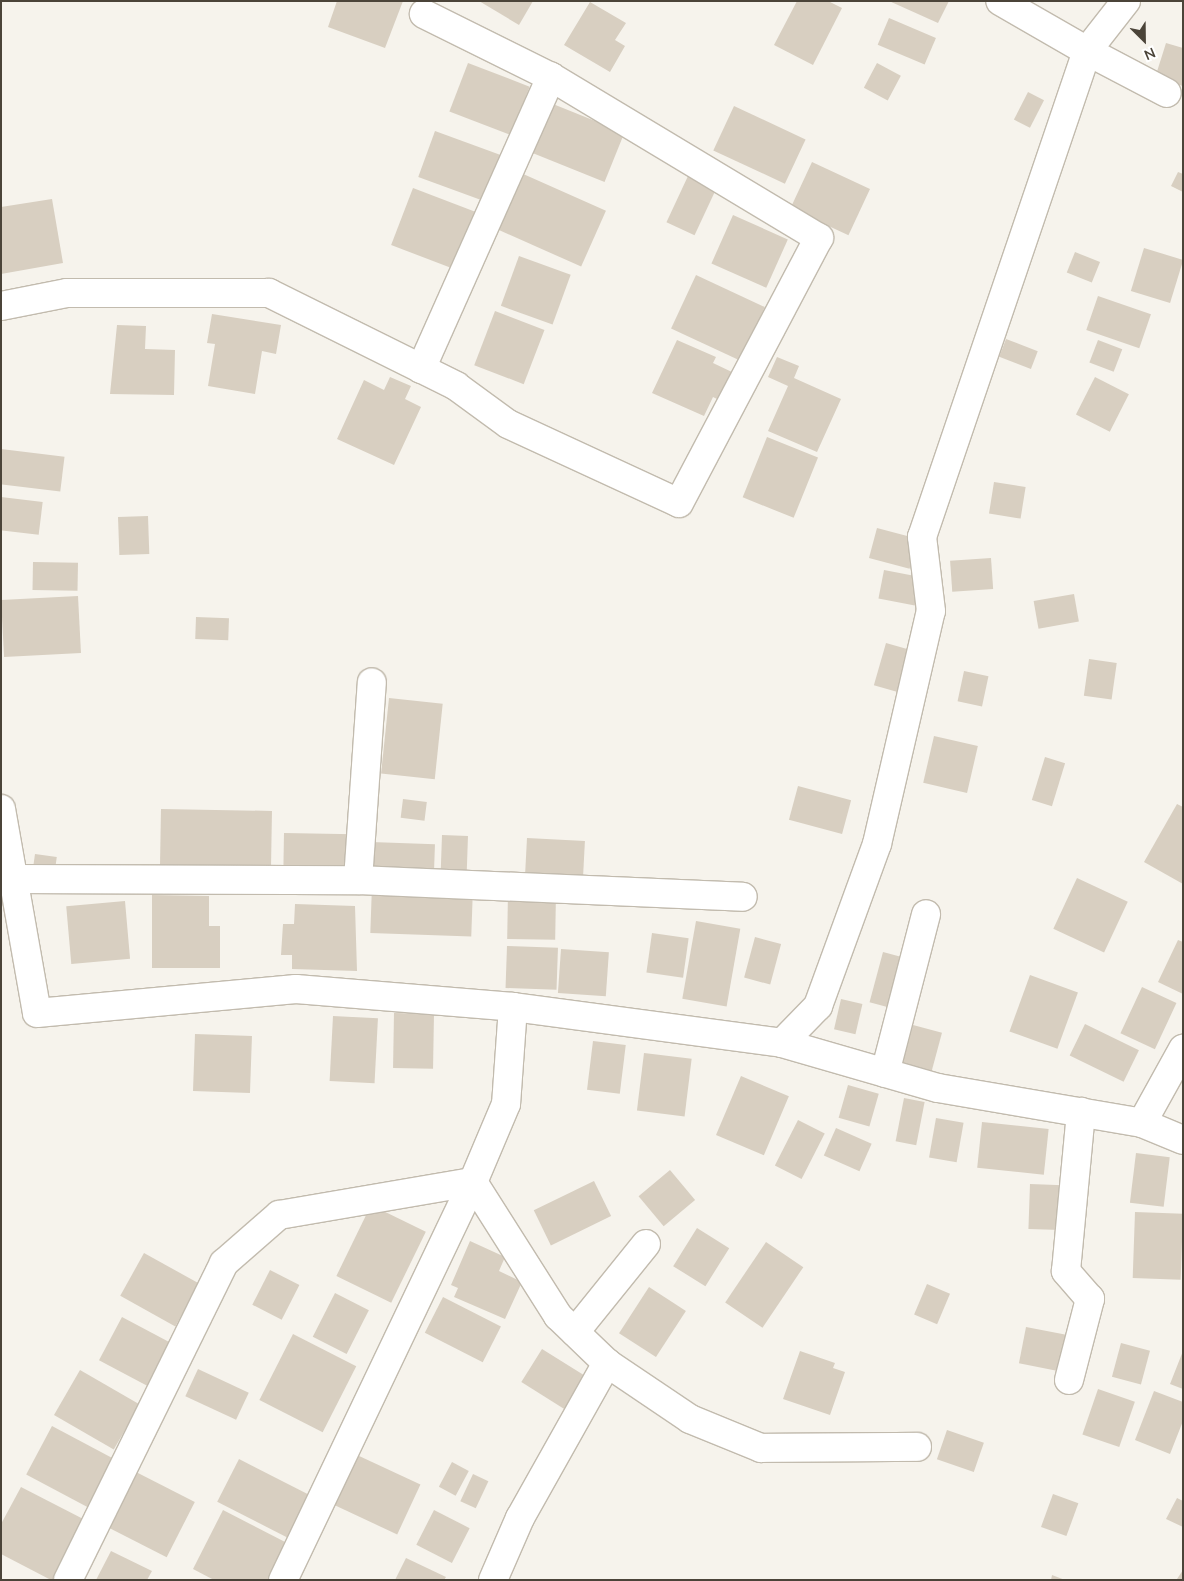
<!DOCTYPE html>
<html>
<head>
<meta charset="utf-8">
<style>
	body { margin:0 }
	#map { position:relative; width:1184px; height:1581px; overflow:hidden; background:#f6f3ec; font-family:Mulish,sans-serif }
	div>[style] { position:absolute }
	.building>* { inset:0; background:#d8cfc1; transform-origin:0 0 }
	.roads { filter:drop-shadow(1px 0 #c2bbae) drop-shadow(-1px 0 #c2bbae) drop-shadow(0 1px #c2bbae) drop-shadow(0 -1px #c2bbae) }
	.minor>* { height:28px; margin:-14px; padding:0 14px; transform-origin:14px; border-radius:14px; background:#fff }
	span { translate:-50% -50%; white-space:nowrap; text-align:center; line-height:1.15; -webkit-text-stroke:4.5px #fff; paint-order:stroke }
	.frame { position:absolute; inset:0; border:2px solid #4b4439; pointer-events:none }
	.north { position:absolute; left:1119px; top:15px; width:50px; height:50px; -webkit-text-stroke:4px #fff; paint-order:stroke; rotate:157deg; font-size:14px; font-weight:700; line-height:20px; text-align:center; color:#4b4439 }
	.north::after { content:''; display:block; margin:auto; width:18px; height:22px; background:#4b4439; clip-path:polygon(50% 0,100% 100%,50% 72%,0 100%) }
</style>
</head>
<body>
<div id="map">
	<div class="building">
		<div style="clip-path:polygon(337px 1px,403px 1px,385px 48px,328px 27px)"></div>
		<div style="clip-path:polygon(479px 1px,533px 1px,519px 25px)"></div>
		<div style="clip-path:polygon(797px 1px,828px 1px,842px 8px,813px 65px,774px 45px)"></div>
		<div style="clip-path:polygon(889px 1px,949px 1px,938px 23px)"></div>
		<div style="clip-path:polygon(590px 2px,626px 23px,615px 40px,625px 46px,610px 72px,564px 45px)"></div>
		<div style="left:889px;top:18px;width:51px;height:29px;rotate:23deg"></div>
		<div style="clip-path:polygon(1166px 43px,1183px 48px,1183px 86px,1155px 78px)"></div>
		<div style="left:468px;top:63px;width:66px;height:52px;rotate:21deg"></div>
		<div style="left:877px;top:63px;width:27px;height:28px;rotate:28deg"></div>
		<div style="left:1028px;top:92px;width:18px;height:31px;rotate:27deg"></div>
		<div style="left:553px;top:104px;width:77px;height:53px;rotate:22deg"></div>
		<div style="left:734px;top:106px;width:79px;height:49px;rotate:25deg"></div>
		<div style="left:435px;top:131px;width:72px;height:49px;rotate:20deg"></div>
		<div style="left:812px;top:162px;width:64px;height:51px;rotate:25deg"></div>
		<div style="clip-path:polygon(1178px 172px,1183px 174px,1183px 192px,1171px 186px)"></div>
		<div style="left:521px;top:173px;width:93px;height:61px;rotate:24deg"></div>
		<div style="left:688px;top:176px;width:31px;height:51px;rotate:25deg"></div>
		<div style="left:413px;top:188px;width:68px;height:61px;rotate:21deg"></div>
		<div style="clip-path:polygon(52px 199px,63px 263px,1px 274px,1px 207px)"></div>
		<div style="left:733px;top:215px;width:60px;height:53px;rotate:24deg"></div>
		<div style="left:1144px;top:248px;width:41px;height:45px;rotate:17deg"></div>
		<div style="left:1075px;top:252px;width:27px;height:22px;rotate:22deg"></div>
		<div style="left:519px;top:256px;width:55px;height:53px;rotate:20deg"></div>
		<div style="left:696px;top:275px;width:76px;height:59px;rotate:25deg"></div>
		<div style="left:1098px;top:296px;width:56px;height:36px;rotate:19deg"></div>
		<div style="left:495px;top:311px;width:53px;height:58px;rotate:21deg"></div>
		<div style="clip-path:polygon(212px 314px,281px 325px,276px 354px,262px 351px,255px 394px,208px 386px,215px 344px,207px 343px)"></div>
		<div style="clip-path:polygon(117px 325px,146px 326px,145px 349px,175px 350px,174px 395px,110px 394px)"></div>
		<div style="left:1006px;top:339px;width:34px;height:19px;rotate:21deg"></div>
		<div style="clip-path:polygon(677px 340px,716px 357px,713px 363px,734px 373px,721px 401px,713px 397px,704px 416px,652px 393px)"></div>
		<div style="left:1098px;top:340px;width:26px;height:24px;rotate:21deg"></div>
		<div style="clip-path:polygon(777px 357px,799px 366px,794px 378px,841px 399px,817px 452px,768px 431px,788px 386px,768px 377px)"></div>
		<div style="clip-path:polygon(390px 377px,411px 386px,405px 399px,421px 407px,394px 465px,337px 439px,364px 380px,384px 390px)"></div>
		<div style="left:1095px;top:377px;width:38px;height:42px;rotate:27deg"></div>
		<div style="left:767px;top:437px;width:55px;height:65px;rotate:22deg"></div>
		<div style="left:1px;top:449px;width:64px;height:35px;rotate:7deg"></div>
		<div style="left:994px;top:482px;width:32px;height:32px;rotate:9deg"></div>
		<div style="left:1px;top:497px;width:42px;height:33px;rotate:7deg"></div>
		<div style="left:148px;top:516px;width:38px;height:30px;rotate:88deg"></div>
		<div style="left:877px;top:528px;width:42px;height:31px;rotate:15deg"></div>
		<div style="left:991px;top:558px;width:31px;height:41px;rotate:86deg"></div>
		<div style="left:33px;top:562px;width:45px;height:28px;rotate:1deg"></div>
		<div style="left:884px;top:570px;width:37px;height:29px;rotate:11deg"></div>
		<div style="left:1074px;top:594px;width:28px;height:41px;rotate:80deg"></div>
		<div style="left:78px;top:596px;width:57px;height:77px;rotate:87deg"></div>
		<div style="left:196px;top:617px;width:33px;height:22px;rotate:2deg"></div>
		<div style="left:886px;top:643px;width:32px;height:44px;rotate:16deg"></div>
		<div style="left:1089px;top:659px;width:28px;height:37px;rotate:8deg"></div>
		<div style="left:964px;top:671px;width:25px;height:31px;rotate:12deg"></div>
		<div style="left:389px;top:698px;width:54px;height:76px;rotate:6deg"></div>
		<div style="left:934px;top:736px;width:45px;height:48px;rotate:13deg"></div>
		<div style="left:1045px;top:757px;width:21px;height:45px;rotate:17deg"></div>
		<div style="left:798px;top:786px;width:55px;height:35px;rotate:15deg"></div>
		<div style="left:403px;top:799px;width:24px;height:19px;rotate:7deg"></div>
		<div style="clip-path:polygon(1177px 804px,1183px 807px,1183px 884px,1144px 862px)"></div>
		<div style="left:161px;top:809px;width:111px;height:60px;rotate:1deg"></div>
		<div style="left:284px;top:833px;width:70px;height:38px;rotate:1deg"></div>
		<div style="left:442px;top:835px;width:26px;height:35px;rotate:2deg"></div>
		<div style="left:527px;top:838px;width:58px;height:46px;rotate:3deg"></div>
		<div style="left:371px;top:842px;width:64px;height:36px;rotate:2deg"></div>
		<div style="left:35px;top:854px;width:22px;height:22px;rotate:8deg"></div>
		<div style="left:1077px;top:878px;width:56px;height:56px;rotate:25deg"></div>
		<div style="left:372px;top:885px;width:101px;height:48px;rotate:2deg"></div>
		<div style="left:508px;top:892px;width:48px;height:47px;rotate:1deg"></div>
		<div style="clip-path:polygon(152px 895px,209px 896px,209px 926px,220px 926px,220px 968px,152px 968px)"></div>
		<div style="left:125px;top:901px;width:58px;height:59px;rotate:85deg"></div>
		<div style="clip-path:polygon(295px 904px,355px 906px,357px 971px,292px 969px,292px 955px,281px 955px,283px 924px,294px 924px)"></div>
		<div style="left:696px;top:921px;width:45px;height:79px;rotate:10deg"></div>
		<div style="left:652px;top:933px;width:37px;height:40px;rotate:8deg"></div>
		<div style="left:755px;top:937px;width:27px;height:42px;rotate:15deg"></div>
		<div style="clip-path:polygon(1178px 940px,1183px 942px,1183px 994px,1158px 982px)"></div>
		<div style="left:507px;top:946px;width:51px;height:42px;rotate:2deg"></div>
		<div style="left:561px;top:949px;width:48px;height:44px;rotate:4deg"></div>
		<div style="left:883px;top:952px;width:27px;height:52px;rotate:15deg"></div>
		<div style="left:1030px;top:975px;width:51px;height:60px;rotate:20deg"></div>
		<div style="left:1142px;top:987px;width:38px;height:51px;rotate:25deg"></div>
		<div style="left:841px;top:999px;width:22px;height:31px;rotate:13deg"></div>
		<div style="left:394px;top:1013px;width:40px;height:55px;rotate:1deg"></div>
		<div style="left:333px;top:1016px;width:45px;height:65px;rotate:3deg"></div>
		<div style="left:1085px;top:1024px;width:60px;height:35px;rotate:26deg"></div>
		<div style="left:913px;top:1025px;width:30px;height:42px;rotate:15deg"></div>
		<div style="left:195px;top:1034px;width:57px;height:57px;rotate:2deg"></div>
		<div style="left:593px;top:1041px;width:33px;height:49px;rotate:7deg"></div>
		<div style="left:644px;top:1053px;width:48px;height:58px;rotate:7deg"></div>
		<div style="left:741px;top:1076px;width:52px;height:64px;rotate:23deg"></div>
		<div style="left:848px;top:1085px;width:32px;height:34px;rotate:16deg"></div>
		<div style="left:904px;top:1098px;width:21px;height:44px;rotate:11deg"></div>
		<div style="left:936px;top:1118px;width:28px;height:40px;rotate:10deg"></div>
		<div style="left:798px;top:1120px;width:30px;height:51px;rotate:27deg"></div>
		<div style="left:982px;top:1122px;width:67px;height:46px;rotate:6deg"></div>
		<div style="left:836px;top:1128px;width:39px;height:30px;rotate:24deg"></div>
		<div style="left:1136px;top:1153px;width:34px;height:50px;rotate:7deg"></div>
		<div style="left:670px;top:1170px;width:39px;height:41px;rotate:50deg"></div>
		<div style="left:594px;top:1181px;width:39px;height:67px;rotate:64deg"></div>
		<div style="left:1030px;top:1184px;width:33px;height:45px;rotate:2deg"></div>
		<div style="left:371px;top:1205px;width:61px;height:79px;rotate:26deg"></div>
		<div style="left:1135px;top:1212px;width:48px;height:66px;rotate:2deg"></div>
		<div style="left:697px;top:1228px;width:38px;height:45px;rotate:32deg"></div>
		<div style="clip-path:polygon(470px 1241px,505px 1257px,499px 1271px,522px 1282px,505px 1319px,454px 1297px,458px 1288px,451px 1285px)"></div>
		<div style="left:766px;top:1242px;width:45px;height:73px;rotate:34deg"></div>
		<div style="left:144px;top:1253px;width:63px;height:49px;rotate:29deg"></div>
		<div style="left:270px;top:1270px;width:33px;height:39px;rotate:27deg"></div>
		<div style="left:927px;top:1284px;width:25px;height:33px;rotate:23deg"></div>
		<div style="left:649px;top:1287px;width:44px;height:55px;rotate:33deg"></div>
		<div style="left:335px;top:1293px;width:38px;height:49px;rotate:27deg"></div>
		<div style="left:443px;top:1297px;width:65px;height:40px;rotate:27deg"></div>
		<div style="left:122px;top:1317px;width:55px;height:49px;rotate:28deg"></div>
		<div style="left:1026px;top:1327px;width:41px;height:37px;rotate:11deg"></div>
		<div style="left:293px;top:1334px;width:71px;height:74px;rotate:27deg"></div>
		<div style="left:1121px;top:1343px;width:30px;height:35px;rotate:15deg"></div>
		<div style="left:542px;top:1349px;width:52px;height:39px;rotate:32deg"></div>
		<div style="clip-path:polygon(800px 1351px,835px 1363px,833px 1368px,845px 1372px,830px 1415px,783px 1399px)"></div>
		<div style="clip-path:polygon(1183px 1351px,1183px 1389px,1170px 1384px)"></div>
		<div style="left:198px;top:1369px;width:56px;height:30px;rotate:25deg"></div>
		<div style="left:80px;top:1370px;width:69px;height:52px;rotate:30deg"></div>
		<div style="left:1098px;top:1389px;width:39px;height:48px;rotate:19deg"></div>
		<div style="clip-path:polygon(1154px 1391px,1183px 1402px,1183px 1421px,1170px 1454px,1135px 1440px)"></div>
		<div style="left:52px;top:1426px;width:73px;height:55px;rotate:28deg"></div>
		<div style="left:947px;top:1430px;width:39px;height:31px;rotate:19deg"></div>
		<div style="left:357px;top:1455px;width:70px;height:55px;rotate:25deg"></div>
		<div style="left:239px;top:1459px;width:83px;height:48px;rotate:27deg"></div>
		<div style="left:452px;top:1462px;width:19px;height:28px;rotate:28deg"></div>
		<div style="left:136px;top:1472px;width:66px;height:62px;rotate:27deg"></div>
		<div style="left:473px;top:1474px;width:17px;height:30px;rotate:25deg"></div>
		<div style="clip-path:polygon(21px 1487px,91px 1523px,61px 1580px,51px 1580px,1px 1554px,1px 1524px)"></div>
		<div style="left:1053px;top:1494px;width:27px;height:35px;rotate:20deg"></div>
		<div style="clip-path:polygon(1177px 1498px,1183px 1501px,1183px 1527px,1166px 1519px)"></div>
		<div style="clip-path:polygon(223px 1510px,287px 1543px,268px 1580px,214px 1580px,193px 1569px)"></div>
		<div style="left:434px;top:1510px;width:40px;height:39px;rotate:27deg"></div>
		<div style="clip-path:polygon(111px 1551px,152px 1571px,147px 1580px,96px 1580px)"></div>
		<div style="clip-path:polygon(406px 1558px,446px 1577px,444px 1580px,395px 1580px)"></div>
		<div style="clip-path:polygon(1183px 1570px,1183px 1580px,1179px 1580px,1177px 1579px)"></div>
		<div style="clip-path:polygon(1052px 1575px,1065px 1580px,1051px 1580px)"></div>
	</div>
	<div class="roads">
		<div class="minor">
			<div style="left:1126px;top:1px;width:63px;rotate:128deg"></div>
			<div style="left:1087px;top:51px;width:90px;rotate:27.7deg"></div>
			<div style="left:1px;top:306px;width:67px;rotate:-11.1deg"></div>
			<div style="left:67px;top:293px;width:202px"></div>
			<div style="left:269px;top:293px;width:209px;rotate:26.4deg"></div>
			<div style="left:456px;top:386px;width:64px;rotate:36.2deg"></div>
			<div style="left:508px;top:424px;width:188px;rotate:24.8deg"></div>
			<div style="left:679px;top:503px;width:300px;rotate:-62.2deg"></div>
			<div style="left:819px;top:238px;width:313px;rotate:-149deg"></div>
			<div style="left:551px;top:77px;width:142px;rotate:-153.6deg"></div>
			<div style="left:421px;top:369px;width:320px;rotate:-66deg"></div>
			<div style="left:1px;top:809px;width:207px;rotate:80deg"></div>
			<div style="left:37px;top:1013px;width:260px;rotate:-5.3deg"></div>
			<div style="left:296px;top:989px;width:218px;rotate:4.7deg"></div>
			<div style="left:513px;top:1007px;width:271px;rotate:7.6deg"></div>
			<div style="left:782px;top:1043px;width:162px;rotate:16.1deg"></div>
			<div style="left:938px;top:1088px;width:207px;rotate:9.7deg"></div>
			<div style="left:1142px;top:1123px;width:44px;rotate:22.5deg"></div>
			<div style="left:14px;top:879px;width:344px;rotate:0.2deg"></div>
			<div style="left:358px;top:880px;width:385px;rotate:2.5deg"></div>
			<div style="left:358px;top:880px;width:198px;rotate:-86deg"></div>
			<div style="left:513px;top:1007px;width:97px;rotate:94.1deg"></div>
			<div style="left:506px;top:1104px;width:85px;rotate:112.9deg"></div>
			<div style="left:473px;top:1182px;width:159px;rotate:57.6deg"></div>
			<div style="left:558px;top:1316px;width:68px;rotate:43.8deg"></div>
			<div style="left:607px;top:1363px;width:100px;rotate:34deg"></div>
			<div style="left:690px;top:1419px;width:77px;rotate:22.2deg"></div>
			<div style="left:761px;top:1448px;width:156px;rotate:-0.4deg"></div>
			<div style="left:782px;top:1043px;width:52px;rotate:-45.8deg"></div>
			<div style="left:818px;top:1006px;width:172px;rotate:-70deg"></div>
			<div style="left:877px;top:844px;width:239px;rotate:-77deg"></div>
			<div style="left:931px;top:611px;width:75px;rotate:-96.9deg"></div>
			<div style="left:922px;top:537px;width:513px;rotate:-71.25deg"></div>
			<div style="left:1087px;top:51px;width:100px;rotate:-150.1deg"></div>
			<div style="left:885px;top:1073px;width:164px;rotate:-75.5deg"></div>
			<div style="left:1142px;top:1123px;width:85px;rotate:-61deg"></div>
			<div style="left:575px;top:1332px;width:113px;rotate:-51.1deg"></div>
			<div style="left:1069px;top:1380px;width:84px;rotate:-75.5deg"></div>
			<div style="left:1090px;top:1299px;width:37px;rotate:-131deg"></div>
			<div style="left:1066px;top:1271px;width:160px;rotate:-84.6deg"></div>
			<div style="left:68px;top:1580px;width:353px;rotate:-63.8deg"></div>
			<div style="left:224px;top:1263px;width:73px;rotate:-41.1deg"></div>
			<div style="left:279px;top:1215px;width:197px;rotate:-9.7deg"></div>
			<div style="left:473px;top:1182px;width:441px;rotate:115.5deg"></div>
			<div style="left:493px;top:1580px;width:68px;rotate:-66.5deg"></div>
			<div style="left:520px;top:1518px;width:178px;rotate:-60.7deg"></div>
		</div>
	</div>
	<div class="frame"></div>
	<div class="north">N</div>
</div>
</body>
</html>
